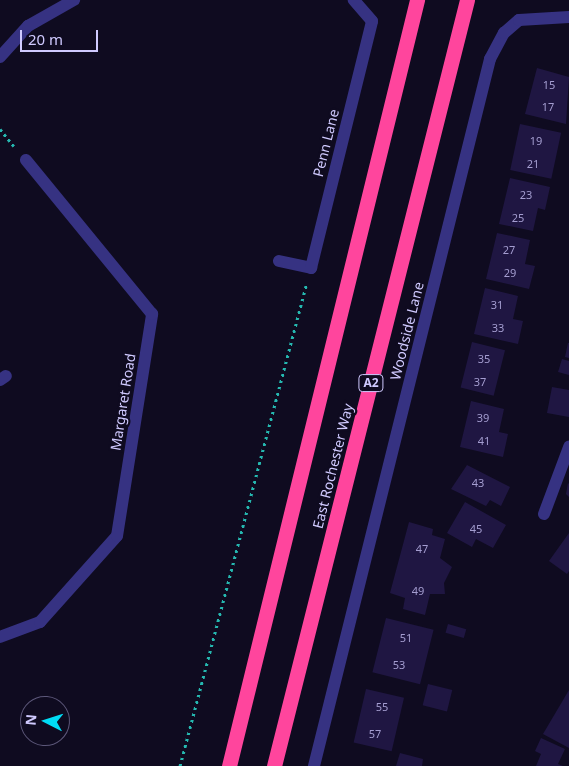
<!DOCTYPE html>
<html>
<head>
<meta charset="utf-8">
<style>
	body { margin:0 }
	#map { position:relative; width:569px; height:766px; overflow:hidden; background:#0f0b20; font-family:"Noto Sans",sans-serif }
	div>[style] { position:absolute }
	.building>* { inset:0; background:#1f1642; transform-origin:0 0 }
	.path>* { height:3px; margin-top:-1.5px; transform-origin:0; background:repeating-linear-gradient(90deg,#25b8b0 0 2.5px,transparent 0 6.5px) }
	.minor>* { height:12px; margin:-6px; padding:0 6px; transform-origin:6px; border-radius:6px; background:#363282 }
	.highway>* { height:15px; margin:-7.5px; padding:0 7.5px; transform-origin:7.5px; border-radius:7.5px; background:#ff459d }
	span { translate:-50% -50%; white-space:nowrap; text-align:center; line-height:1.15; -webkit-text-stroke:4.5px #0f0b20; paint-order:stroke }
	.number-label { font-size:11px; color:#a49dd0 }
	.number-label span { -webkit-text-stroke-width:0 }
	.shield-label span { padding:1px 4px; background:#0f0b20; border:1px solid; border-radius:4px; -webkit-text-stroke-width:0 }
	.shield-label { font-size:12px; color:#d0caff; font-weight:700 }
	.street-label { font-size:14px; color:#d0caff }
	.north { position:absolute; left:20px; top:696px; width:50px; height:50px; box-sizing:border-box; background:#0f0b20; border:1px solid #5c5779; border-radius:50%; rotate:275deg; font-size:14px; font-weight:700; line-height:20px; text-align:center; color:#d0caff }
	.north::after { content:''; display:block; margin:auto; width:18px; height:22px; background:#00dcf5; clip-path:polygon(50% 0,100% 100%,50% 72%,0 100%) }
	.scale { position:absolute; left:20px; top:30px; width:78px; height:22px; box-sizing:border-box; border:2px solid #d0caff; border-top:0; padding-left:6px; font-size:15px; line-height:18px; white-space:nowrap; color:#d0caff; -webkit-text-stroke:4px #0f0b20; paint-order:stroke }
</style>
</head>
<body>
<div id="map">
	<div class="building">
		<div style="clip-path:polygon(537px 68px,569px 77px,566px 124px,525px 114px)"></div>
		<div style="left:520px;top:124px;width:42px;height:47px;rotate:12deg"></div>
		<div style="clip-path:polygon(510px 178px,550px 187px,545px 210px,538px 208px,533px 231px,499px 224px)"></div>
		<div style="clip-path:polygon(497px 233px,530px 240px,525px 264px,535px 266px,529px 289px,486px 279px)"></div>
		<div style="clip-path:polygon(485px 288px,518px 296px,513px 319px,523px 321px,518px 344px,474px 334px)"></div>
		<div style="left:472px;top:342px;width:34px;height:47px;rotate:14deg"></div>
		<div style="clip-path:polygon(568px 343px,569px 343px,569px 358px,565px 357px)"></div>
		<div style="clip-path:polygon(562px 359px,569px 361px,569px 375px,558px 372px)"></div>
		<div style="clip-path:polygon(552px 387px,569px 390px,569px 417px,547px 413px)"></div>
		<div style="clip-path:polygon(471px 401px,504px 409px,499px 432px,508px 434px,503px 457px,460px 447px)"></div>
		<div style="clip-path:polygon(467px 465px,510px 487px,501px 506px,490px 500px,486px 506px,451px 489px)"></div>
		<div style="clip-path:polygon(568px 483px,569px 484px,569px 497px,566px 494px)"></div>
		<div style="clip-path:polygon(465px 502px,506px 525px,493px 548px,476px 539px,472px 547px,447px 533px)"></div>
		<div style="clip-path:polygon(409px 522px,433px 529px,432px 535px,445px 539px,440px 558px,452px 567px,444px 583px,445px 594px,430px 594px,425px 615px,403px 609px,405px 598px,390px 593px)"></div>
		<div style="clip-path:polygon(569px 533px,569px 571px,567px 574px,549px 561px)"></div>
		<div style="left:386px;top:618px;width:49px;height:56px;rotate:14deg"></div>
		<div style="left:448px;top:624px;width:19px;height:9px;rotate:16deg"></div>
		<div style="left:428px;top:684px;width:25px;height:22px;rotate:14deg"></div>
		<div style="left:366px;top:689px;width:39px;height:55px;rotate:13deg"></div>
		<div style="clip-path:polygon(569px 690px,569px 748px,543px 734px)"></div>
		<div style="clip-path:polygon(541px 738px,565px 749px,558px 764px,563px 766px,536px 766px,541px 754px,535px 751px)"></div>
		<div style="clip-path:polygon(400px 753px,423px 759px,422px 766px,396px 766px)"></div>
	</div>
	<div class="path">
		<div style="left:0;top:129px;width:22px;rotate:51deg"></div>
		<div style="left:180px;top:766px;width:497px;rotate:-75.3deg"></div>
	</div>
	<div class="minor">
		<div style="left:0;top:57px;width:42px;rotate:-47.9deg"></div>
		<div style="left:28px;top:26px;width:53px;rotate:-29.5deg"></div>
		<div style="left:279px;top:261px;width:33px;rotate:12deg"></div>
		<div style="left:311px;top:268px;width:254px;rotate:-76.1deg"></div>
		<div style="left:372px;top:21px;width:28px;rotate:-131deg"></div>
		<div style="left:0;top:380px;width:7px;rotate:-34deg"></div>
		<div style="left:544px;top:514px;width:72px;rotate:-69.5deg"></div>
		<div style="left:0;top:637px;width:43px;rotate:-20.6deg"></div>
		<div style="left:40px;top:622px;width:115px;rotate:-48.2deg"></div>
		<div style="left:117px;top:536px;width:225px;rotate:-81deg"></div>
		<div style="left:152px;top:314px;width:199px;rotate:-129.3deg"></div>
		<div style="left:314px;top:766px;width:729px;rotate:-76.02deg"></div>
		<div style="left:490px;top:59px;width:30px;rotate:-62deg"></div>
		<div style="left:504px;top:33px;width:20px;rotate:-41deg"></div>
		<div style="left:519px;top:20px;width:50px;rotate:-3.4deg"></div>
	</div>
	<div class="highway">
		<div style="left:229px;top:766px;width:789px;rotate:-76.21deg"></div>
		<div style="left:274px;top:766px;width:790px;rotate:-75.86deg"></div>
	</div>
	<div class="number-label">
		<span style="left:549px;top:85px">15</span>
		<span style="left:548px;top:107px">17</span>
		<span style="left:536px;top:141px">19</span>
		<span style="left:533px;top:164px">21</span>
		<span style="left:526px;top:195px">23</span>
		<span style="left:518px;top:218px">25</span>
		<span style="left:509px;top:250px">27</span>
		<span style="left:510px;top:273px">29</span>
		<span style="left:497px;top:305px">31</span>
		<span style="left:498px;top:328px">33</span>
		<span style="left:484px;top:359px">35</span>
		<span style="left:480px;top:382px">37</span>
		<span style="left:483px;top:418px">39</span>
		<span style="left:484px;top:441px">41</span>
		<span style="left:478px;top:483px">43</span>
		<span style="left:476px;top:529px">45</span>
		<span style="left:422px;top:549px">47</span>
		<span style="left:418px;top:591px">49</span>
		<span style="left:406px;top:638px">51</span>
		<span style="left:399px;top:665px">53</span>
		<span style="left:382px;top:707px">55</span>
		<span style="left:375px;top:734px">57</span>
	</div>
	<div class="shield-label">
		<span style="left:371px;top:383px">A2</span>
	</div>
	<div class="street-label">
		<span style="left:326px;top:143px;rotate:-76deg">Penn Lane</span>
		<span style="left:407px;top:331px;rotate:-76deg">Woodside Lane</span>
		<span style="left:123px;top:402px;rotate:-81deg">Margaret Road</span>
		<span style="left:333px;top:466px;rotate:-76deg">East Rochester Way</span>
	</div>
	<div class="north">N</div>
	<div class="scale">20 m</div>
</div>
</body>
</html>
